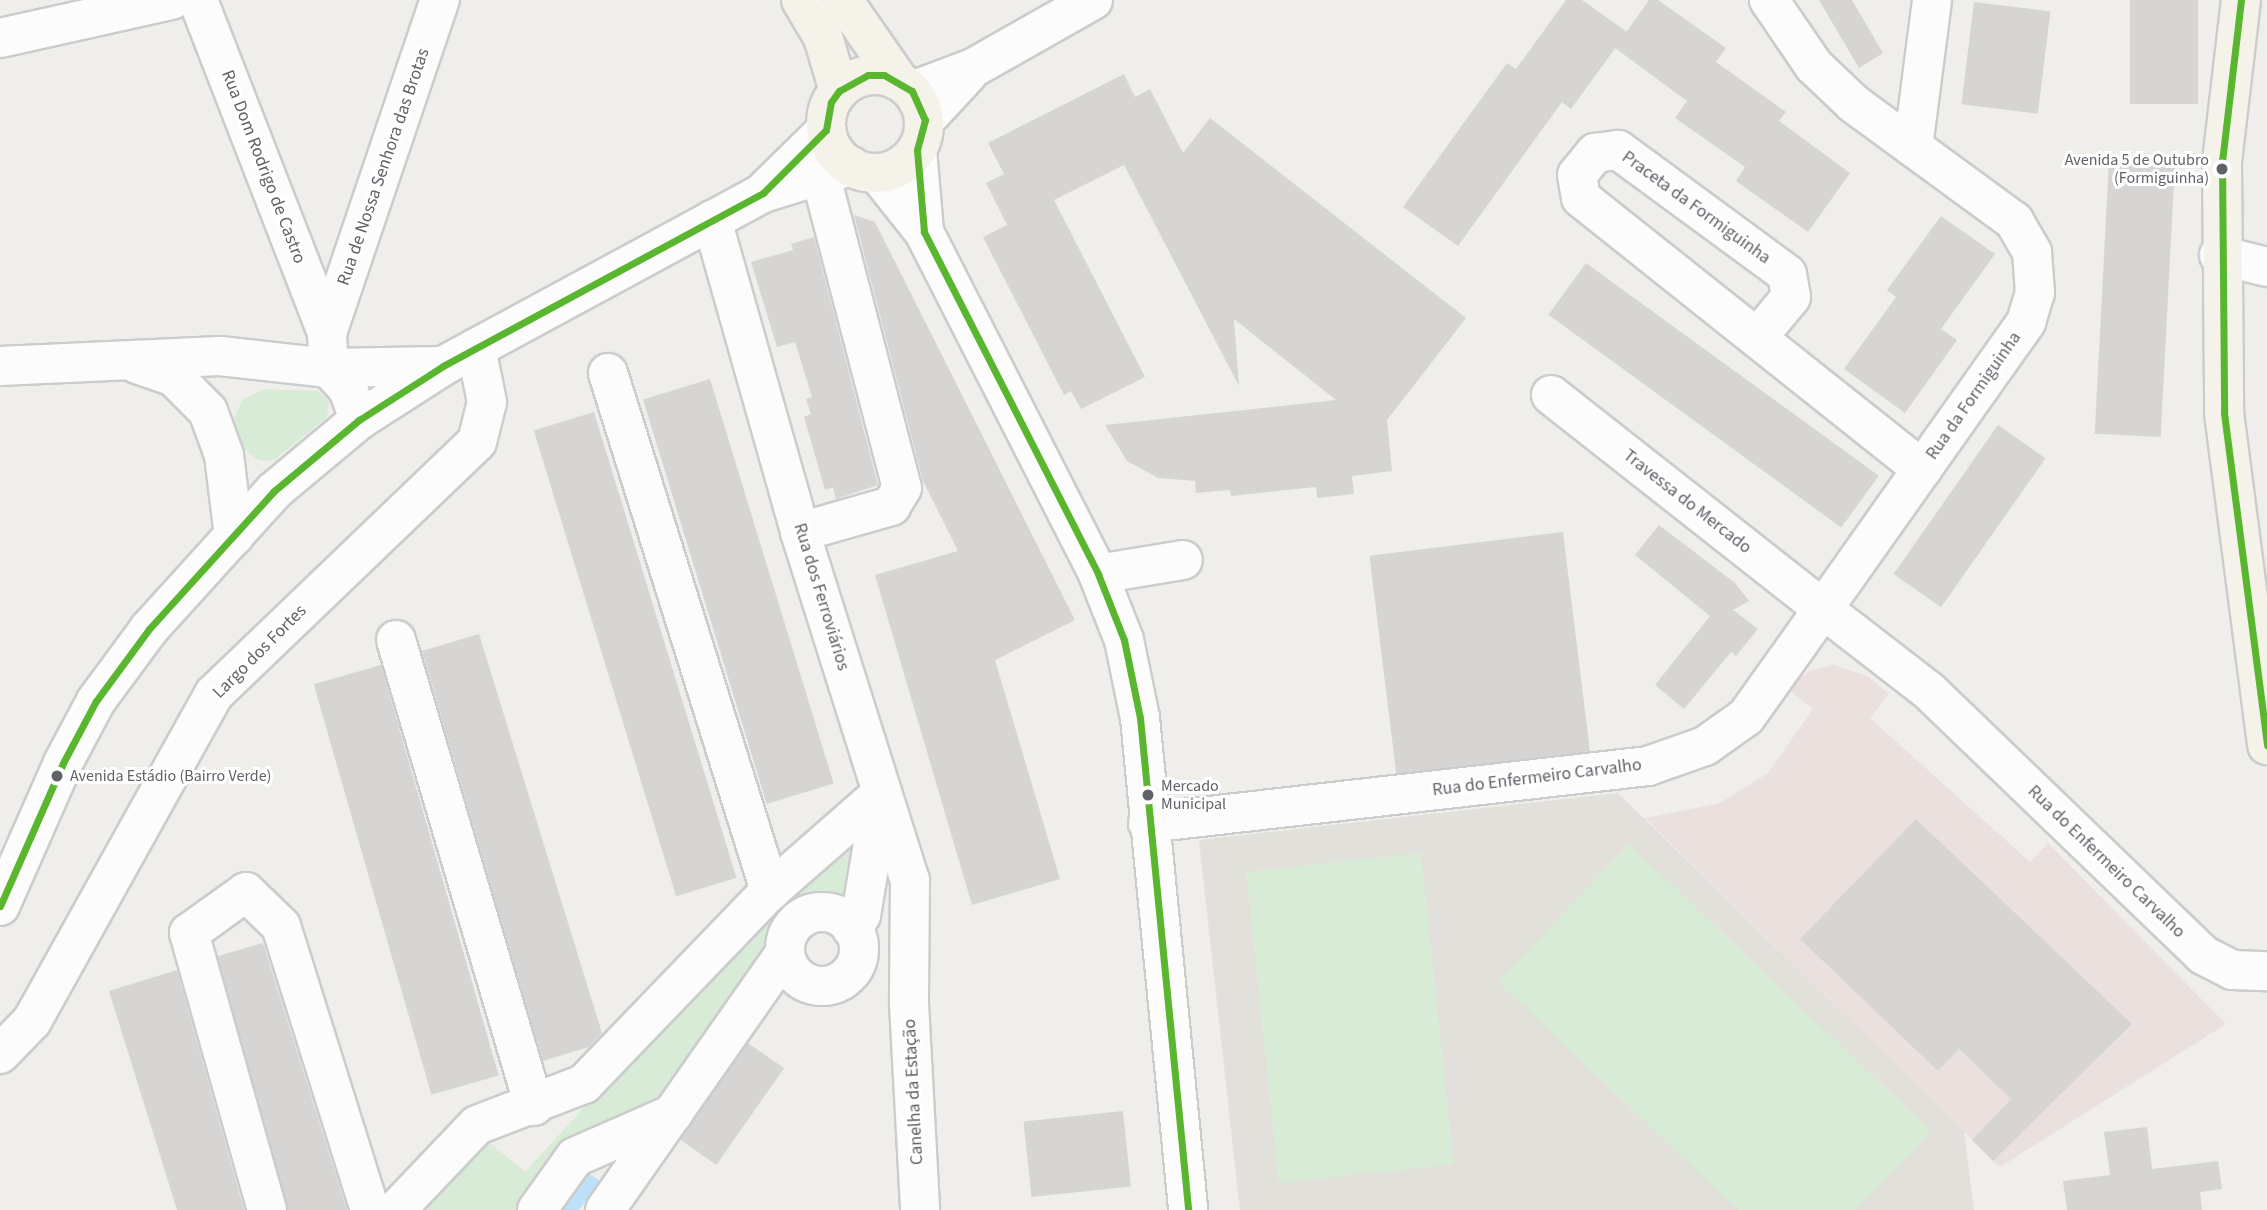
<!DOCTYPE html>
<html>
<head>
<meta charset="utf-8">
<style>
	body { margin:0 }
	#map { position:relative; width:2267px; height:1210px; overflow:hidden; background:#efeeea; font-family:"Source Sans 3",sans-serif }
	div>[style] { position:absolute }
	.education>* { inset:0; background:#e2e0da }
	.medical>* { inset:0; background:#eae0de }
	.green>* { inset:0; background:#d8ebd6; transform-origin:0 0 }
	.water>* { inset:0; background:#bfe0f9 }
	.building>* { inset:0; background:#d6d5d3; transform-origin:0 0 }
	.roads { filter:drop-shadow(2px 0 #cbcccc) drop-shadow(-2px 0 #cbcccc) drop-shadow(0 2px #cbcccc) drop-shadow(0 -2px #cbcccc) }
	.minor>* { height:38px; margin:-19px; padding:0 19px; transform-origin:19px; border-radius:19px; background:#fdfcfc }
	.minor>.ring { margin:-19px; padding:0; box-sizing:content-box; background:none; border:38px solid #fdfcfc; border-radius:50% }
	.major>* { height:38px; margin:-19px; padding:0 19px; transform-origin:19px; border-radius:19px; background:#f4f2e9 }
	.major>.ring { margin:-19px; padding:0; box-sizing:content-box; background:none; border:38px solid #f4f2e9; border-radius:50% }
	.bus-1>* { height:7px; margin:-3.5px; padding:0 3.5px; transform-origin:3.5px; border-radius:3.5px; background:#59b62e }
	.dots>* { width:19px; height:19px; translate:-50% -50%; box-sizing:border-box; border:4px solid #fff; border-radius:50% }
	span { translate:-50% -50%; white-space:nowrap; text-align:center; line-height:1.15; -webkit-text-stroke:6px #fff; paint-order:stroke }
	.bus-label { font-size:16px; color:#5f6368 }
	.right { translate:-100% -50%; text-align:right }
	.left { translate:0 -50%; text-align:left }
	.street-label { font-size:18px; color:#5f6368 }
</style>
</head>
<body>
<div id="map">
	<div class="education">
		<div style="clip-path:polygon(1618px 793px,1964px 1131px,1974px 1210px,1240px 1210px,1199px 840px)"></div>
	</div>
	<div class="medical">
		<div style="clip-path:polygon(1833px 665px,1867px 676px,1889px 694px,1870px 718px,2030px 862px,2048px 843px,2226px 1024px,2000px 1167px,1645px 818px,1720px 803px,1768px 773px,1813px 709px,1788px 689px,1809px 671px)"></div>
	</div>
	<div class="green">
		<div style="clip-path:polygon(265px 389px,318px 391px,329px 402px,327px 417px,275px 459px,266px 461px,256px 459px,240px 445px,234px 418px,243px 399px)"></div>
		<div style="clip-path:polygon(862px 833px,852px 915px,838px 905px,807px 905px,779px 930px,651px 1116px,530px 1210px,407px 1210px,477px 1132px,525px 1172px,726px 952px)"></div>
		<div style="clip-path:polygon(1629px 844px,1931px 1131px,1856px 1210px,1738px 1210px,1498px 982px)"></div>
		<div style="left:1421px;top:853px;width:313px;height:176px;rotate:84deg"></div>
	</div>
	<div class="water">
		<div style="clip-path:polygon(579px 1167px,600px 1181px,579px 1210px,548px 1210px)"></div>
	</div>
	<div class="building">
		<div style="clip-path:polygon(1566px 0,1582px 0,1627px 32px,1571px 109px,1562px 102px,1458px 246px,1403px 207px,1507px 63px,1516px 69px)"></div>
		<div style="clip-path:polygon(1649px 0,1658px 0,1726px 48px,1716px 62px,1786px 112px,1779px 121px,1850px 173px,1808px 232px,1736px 181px,1745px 167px,1675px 118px,1687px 101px,1615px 48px)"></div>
		<div style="clip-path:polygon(1819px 0,1852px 0,1883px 53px,1859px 68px)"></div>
		<div style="left:2130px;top:0;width:68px;height:104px"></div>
		<div style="left:1974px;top:2px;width:77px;height:103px;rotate:7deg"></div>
		<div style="clip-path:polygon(1124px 74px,1135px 97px,1150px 89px,1183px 153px,1210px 118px,1466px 318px,1387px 420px,1392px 471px,1352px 476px,1354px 494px,1317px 498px,1316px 487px,1231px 496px,1230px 490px,1196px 493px,1195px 481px,1158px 478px,1127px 461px,1105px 425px,1336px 400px,1234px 319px,1239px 386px,1124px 165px,1054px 200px,1145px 377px,1081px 409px,1071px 391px,1064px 395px,983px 237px,1007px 225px,986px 183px,1004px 174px,988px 143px)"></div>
		<div style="left:2109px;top:161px;width:66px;height:273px;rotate:3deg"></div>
		<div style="clip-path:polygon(854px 215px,875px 222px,1075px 620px,995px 660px,1060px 879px,972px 905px,875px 575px,958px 551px,923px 481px)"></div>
		<div style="clip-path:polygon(1941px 216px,1995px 254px,1941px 329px,1957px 340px,1905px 413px,1844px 369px,1896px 297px,1887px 290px)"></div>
		<div style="clip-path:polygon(814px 237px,878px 485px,836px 499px,833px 487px,825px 490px,804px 417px,811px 414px,806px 399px,812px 397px,795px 342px,777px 347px,751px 262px,793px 250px,791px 244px)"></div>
		<div style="left:1586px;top:263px;width:362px;height:64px;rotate:36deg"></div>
		<div style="left:710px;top:379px;width:423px;height:70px;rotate:73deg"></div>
		<div style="left:594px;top:412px;width:487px;height:63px;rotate:73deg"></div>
		<div style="left:1998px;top:425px;width:58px;height:182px;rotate:35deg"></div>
		<div style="clip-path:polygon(1659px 525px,1735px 583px,1749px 601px,1733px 610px,1758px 629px,1736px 656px,1731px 652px,1684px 709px,1655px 685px,1710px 616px,1635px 555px)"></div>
		<div style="left:1563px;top:532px;width:221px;height:195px;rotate:83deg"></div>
		<div style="clip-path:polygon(479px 634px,602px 1033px,589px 1047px,543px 1061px,422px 651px)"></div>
		<div style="left:381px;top:665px;width:427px;height:70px;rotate:74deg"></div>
		<div style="clip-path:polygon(1916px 819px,2132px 1024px,1993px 1161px,1972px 1140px,2011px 1099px,1959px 1049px,1938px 1071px,1800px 939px)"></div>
		<div style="clip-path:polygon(263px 943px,347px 1210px,288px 1210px,218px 956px)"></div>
		<div style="clip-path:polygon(177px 970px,244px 1210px,177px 1210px,109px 991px)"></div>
		<div style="left:748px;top:1043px;width:44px;height:118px;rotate:35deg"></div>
		<div style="left:1123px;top:1111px;width:76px;height:100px;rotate:84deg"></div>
		<div style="clip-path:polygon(2147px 1127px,2152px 1169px,2218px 1161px,2222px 1189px,2200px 1192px,2202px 1210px,2067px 1210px,2063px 1181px,2110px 1175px,2104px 1132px)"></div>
	</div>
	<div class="roads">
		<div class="minor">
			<div style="left:198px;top:0;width:357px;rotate:68.8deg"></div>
			<div style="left:327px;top:333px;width:35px;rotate:87deg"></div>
			<div style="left:329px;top:368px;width:28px;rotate:48deg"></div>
			<div style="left:348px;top:389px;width:33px;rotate:70deg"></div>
			<div style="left:0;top:38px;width:176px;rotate:-12.5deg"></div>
			<div style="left:912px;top:91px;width:65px;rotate:-20.7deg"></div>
			<div style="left:973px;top:68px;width:138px;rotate:-29.5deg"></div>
			<div style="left:925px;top:120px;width:62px;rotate:-47deg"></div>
			<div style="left:1913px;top:147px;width:148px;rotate:-82.6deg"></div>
			<div style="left:917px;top:150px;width:82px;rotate:85.1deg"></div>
			<div style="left:877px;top:173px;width:75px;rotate:51.5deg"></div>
			<div style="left:924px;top:232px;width:384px;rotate:63deg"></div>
			<div style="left:1098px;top:574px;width:71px;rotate:68.5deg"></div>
			<div style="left:1124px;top:640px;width:80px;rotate:78.4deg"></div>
			<div style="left:1140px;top:718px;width:494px;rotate:84.4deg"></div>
			<div style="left:765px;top:190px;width:86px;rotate:-44.5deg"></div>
			<div style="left:712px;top:220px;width:324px;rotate:74.2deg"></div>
			<div style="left:800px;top:532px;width:365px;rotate:72.5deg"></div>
			<div style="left:910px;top:880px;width:124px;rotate:90.5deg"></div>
			<div style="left:909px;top:1004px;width:206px;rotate:86.9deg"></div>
			<div style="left:2219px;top:255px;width:49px;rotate:14deg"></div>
			<div style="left:327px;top:333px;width:352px;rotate:-71.3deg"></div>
			<div style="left:1757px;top:338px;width:53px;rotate:-50.3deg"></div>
			<div style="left:1791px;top:297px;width:23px;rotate:-100deg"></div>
			<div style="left:1787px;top:274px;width:210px;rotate:-143.7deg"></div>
			<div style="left:1618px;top:150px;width:23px;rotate:173deg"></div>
			<div style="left:1595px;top:153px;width:28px;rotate:129deg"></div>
			<div style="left:1577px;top:175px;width:23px;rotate:80deg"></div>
			<div style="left:1581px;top:198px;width:436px;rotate:38.5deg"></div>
			<div style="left:137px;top:364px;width:39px;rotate:19deg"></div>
			<div style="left:174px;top:377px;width:48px;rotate:45deg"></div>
			<div style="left:208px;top:411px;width:47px;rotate:70deg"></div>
			<div style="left:224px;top:455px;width:82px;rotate:83deg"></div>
			<div style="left:0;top:366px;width:220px;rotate:-2.6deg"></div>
			<div style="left:220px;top:356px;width:110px;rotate:6.3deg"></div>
			<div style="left:329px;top:368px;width:112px;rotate:-1deg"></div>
			<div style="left:608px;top:373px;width:543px;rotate:72.63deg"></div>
			<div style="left:1551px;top:395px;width:346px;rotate:38.2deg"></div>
			<div style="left:1823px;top:609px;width:352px;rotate:-54.7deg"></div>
			<div style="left:2026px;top:322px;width:30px;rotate:-73deg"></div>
			<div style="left:2035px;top:293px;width:41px;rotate:-94.2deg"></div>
			<div style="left:2032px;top:252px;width:36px;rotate:-120deg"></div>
			<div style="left:2014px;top:221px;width:200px;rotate:-143.8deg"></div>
			<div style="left:1853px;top:103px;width:54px;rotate:-136.5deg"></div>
			<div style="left:1814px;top:66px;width:80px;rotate:-124.3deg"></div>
			<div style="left:800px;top:532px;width:95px;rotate:-15.9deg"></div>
			<div style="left:891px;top:506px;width:21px;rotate:-59deg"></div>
			<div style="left:902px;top:488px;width:322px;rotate:-104.6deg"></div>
			<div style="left:1098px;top:574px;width:86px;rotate:-9.4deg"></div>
			<div style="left:396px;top:640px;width:486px;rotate:73.5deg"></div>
			<div style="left:1148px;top:823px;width:503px;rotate:-6.5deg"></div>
			<div style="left:1648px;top:766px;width:60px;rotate:-19.3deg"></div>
			<div style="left:1705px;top:746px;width:50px;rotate:-35.3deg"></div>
			<div style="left:1746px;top:717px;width:133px;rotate:-54.5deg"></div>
			<div style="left:1823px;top:609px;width:134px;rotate:37.7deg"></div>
			<div style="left:1929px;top:691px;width:380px;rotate:43.9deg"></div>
			<div style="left:2203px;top:955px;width:33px;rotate:27deg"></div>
			<div style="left:2232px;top:970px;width:35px;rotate:2deg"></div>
			<div style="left:0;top:906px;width:156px;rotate:-66.2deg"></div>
			<div style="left:63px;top:763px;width:70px;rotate:-62deg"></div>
			<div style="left:96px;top:701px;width:89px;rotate:-53.6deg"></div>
			<div style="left:149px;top:629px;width:186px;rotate:-47.8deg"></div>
			<div style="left:274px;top:491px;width:111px;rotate:-39.9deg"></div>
			<div style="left:359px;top:420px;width:100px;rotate:-32.7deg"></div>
			<div style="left:443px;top:366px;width:364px;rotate:-28.4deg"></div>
			<div style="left:763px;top:193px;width:92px;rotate:-17.1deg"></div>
			<div class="ring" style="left:785px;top:912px;width:36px;height:36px"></div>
			<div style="left:852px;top:929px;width:17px;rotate:-57deg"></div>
			<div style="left:861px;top:915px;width:72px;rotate:-80.4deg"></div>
			<div style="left:873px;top:844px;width:26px;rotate:-43deg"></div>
			<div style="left:0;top:1054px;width:46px;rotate:-45.9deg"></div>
			<div style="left:32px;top:1021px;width:374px;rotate:-60.9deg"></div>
			<div style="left:214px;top:694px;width:364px;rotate:-43.8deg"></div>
			<div style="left:477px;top:442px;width:41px;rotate:-76deg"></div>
			<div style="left:487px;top:402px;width:55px;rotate:-101.5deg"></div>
			<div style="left:267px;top:1210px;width:288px;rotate:-105.7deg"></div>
			<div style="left:189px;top:933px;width:70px;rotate:-35.7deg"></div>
			<div style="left:246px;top:892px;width:49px;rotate:44.2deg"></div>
			<div style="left:281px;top:926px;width:298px;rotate:72.6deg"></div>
			<div style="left:396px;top:1210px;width:117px;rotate:-46.4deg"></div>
			<div style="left:477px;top:1125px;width:115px;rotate:-21deg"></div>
			<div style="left:584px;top:1084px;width:268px;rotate:-46.1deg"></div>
			<div style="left:770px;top:891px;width:149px;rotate:-41.2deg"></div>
			<div style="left:537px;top:1210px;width:65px;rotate:-54.4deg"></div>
			<div style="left:575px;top:1157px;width:107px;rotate:-23.7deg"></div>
			<div style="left:605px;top:1210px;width:314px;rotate:-55deg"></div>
		</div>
		<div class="major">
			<div style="left:801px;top:0;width:43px;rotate:59.3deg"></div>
			<div style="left:823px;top:37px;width:56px;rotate:73.5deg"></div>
			<div style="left:843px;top:0;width:98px;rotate:55.3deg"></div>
			<div style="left:2241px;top:0;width:162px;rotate:96.7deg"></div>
			<div style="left:2222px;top:161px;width:252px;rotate:89.5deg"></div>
			<div style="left:2224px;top:413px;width:335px;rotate:82.6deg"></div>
			<div class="ring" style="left:826px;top:75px;width:60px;height:60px"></div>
		</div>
	</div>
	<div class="bus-1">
		<div style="left:2241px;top:0;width:162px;rotate:96.7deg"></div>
		<div style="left:2222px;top:161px;width:252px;rotate:89.5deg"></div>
		<div style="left:2224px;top:413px;width:335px;rotate:82.6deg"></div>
		<div style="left:0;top:906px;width:156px;rotate:-66.2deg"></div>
		<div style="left:63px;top:763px;width:70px;rotate:-62deg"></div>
		<div style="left:96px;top:701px;width:89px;rotate:-53.6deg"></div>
		<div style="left:149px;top:629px;width:186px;rotate:-47.8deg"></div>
		<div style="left:274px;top:491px;width:111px;rotate:-39.9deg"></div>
		<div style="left:359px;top:420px;width:100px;rotate:-32.7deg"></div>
		<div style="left:443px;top:366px;width:364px;rotate:-28.4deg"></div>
		<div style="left:763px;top:193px;width:89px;rotate:-45deg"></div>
		<div style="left:826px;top:130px;width:28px;rotate:-80deg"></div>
		<div style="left:831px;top:102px;width:14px;rotate:-54deg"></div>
		<div style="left:839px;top:91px;width:33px;rotate:-29deg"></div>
		<div style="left:868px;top:75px;width:16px"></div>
		<div style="left:884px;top:75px;width:32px;rotate:30deg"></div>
		<div style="left:912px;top:91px;width:32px;rotate:66deg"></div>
		<div style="left:925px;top:120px;width:31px;rotate:105deg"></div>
		<div style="left:917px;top:150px;width:82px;rotate:85.1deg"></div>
		<div style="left:924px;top:232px;width:384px;rotate:63deg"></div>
		<div style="left:1098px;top:574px;width:71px;rotate:68.5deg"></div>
		<div style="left:1124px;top:640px;width:80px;rotate:78.4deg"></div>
		<div style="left:1140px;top:718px;width:494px;rotate:84.4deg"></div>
	</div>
	<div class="dots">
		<div style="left:2222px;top:169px;background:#5f6368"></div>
		<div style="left:57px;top:776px;background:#5f6368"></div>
		<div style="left:1148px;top:795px;background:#5f6368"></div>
	</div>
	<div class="bus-label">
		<span class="right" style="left:2209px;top:169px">Avenida 5 de Outubro<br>(Formiguinha)</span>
		<span class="left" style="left:70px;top:776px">Avenida Estádio (Bairro Verde)</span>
		<span class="left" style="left:1161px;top:795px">Mercado<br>Municipal</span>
	</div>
	<div class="street-label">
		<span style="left:263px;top:167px;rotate:69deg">Rua Dom Rodrigo de Castro</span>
		<span style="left:384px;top:167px;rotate:-71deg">Rua de Nossa Senhora das Brotas</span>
		<span style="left:1696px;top:208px;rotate:36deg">Praceta da Formiguinha</span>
		<span style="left:1974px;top:396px;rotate:-55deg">Rua da Formiguinha</span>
		<span style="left:1687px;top:502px;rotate:38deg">Travessa do Mercado</span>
		<span style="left:821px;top:597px;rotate:73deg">Rua dos Ferroviários</span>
		<span style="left:260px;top:652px;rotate:-45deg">Largo dos Fortes</span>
		<span style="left:1537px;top:778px;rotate:-7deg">Rua do Enfermeiro Carvalho</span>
		<span style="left:2106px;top:862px;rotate:44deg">Rua do Enfermeiro Carvalho</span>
		<span style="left:914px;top:1092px;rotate:-93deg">Canelha da Estação</span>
	</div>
</div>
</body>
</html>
